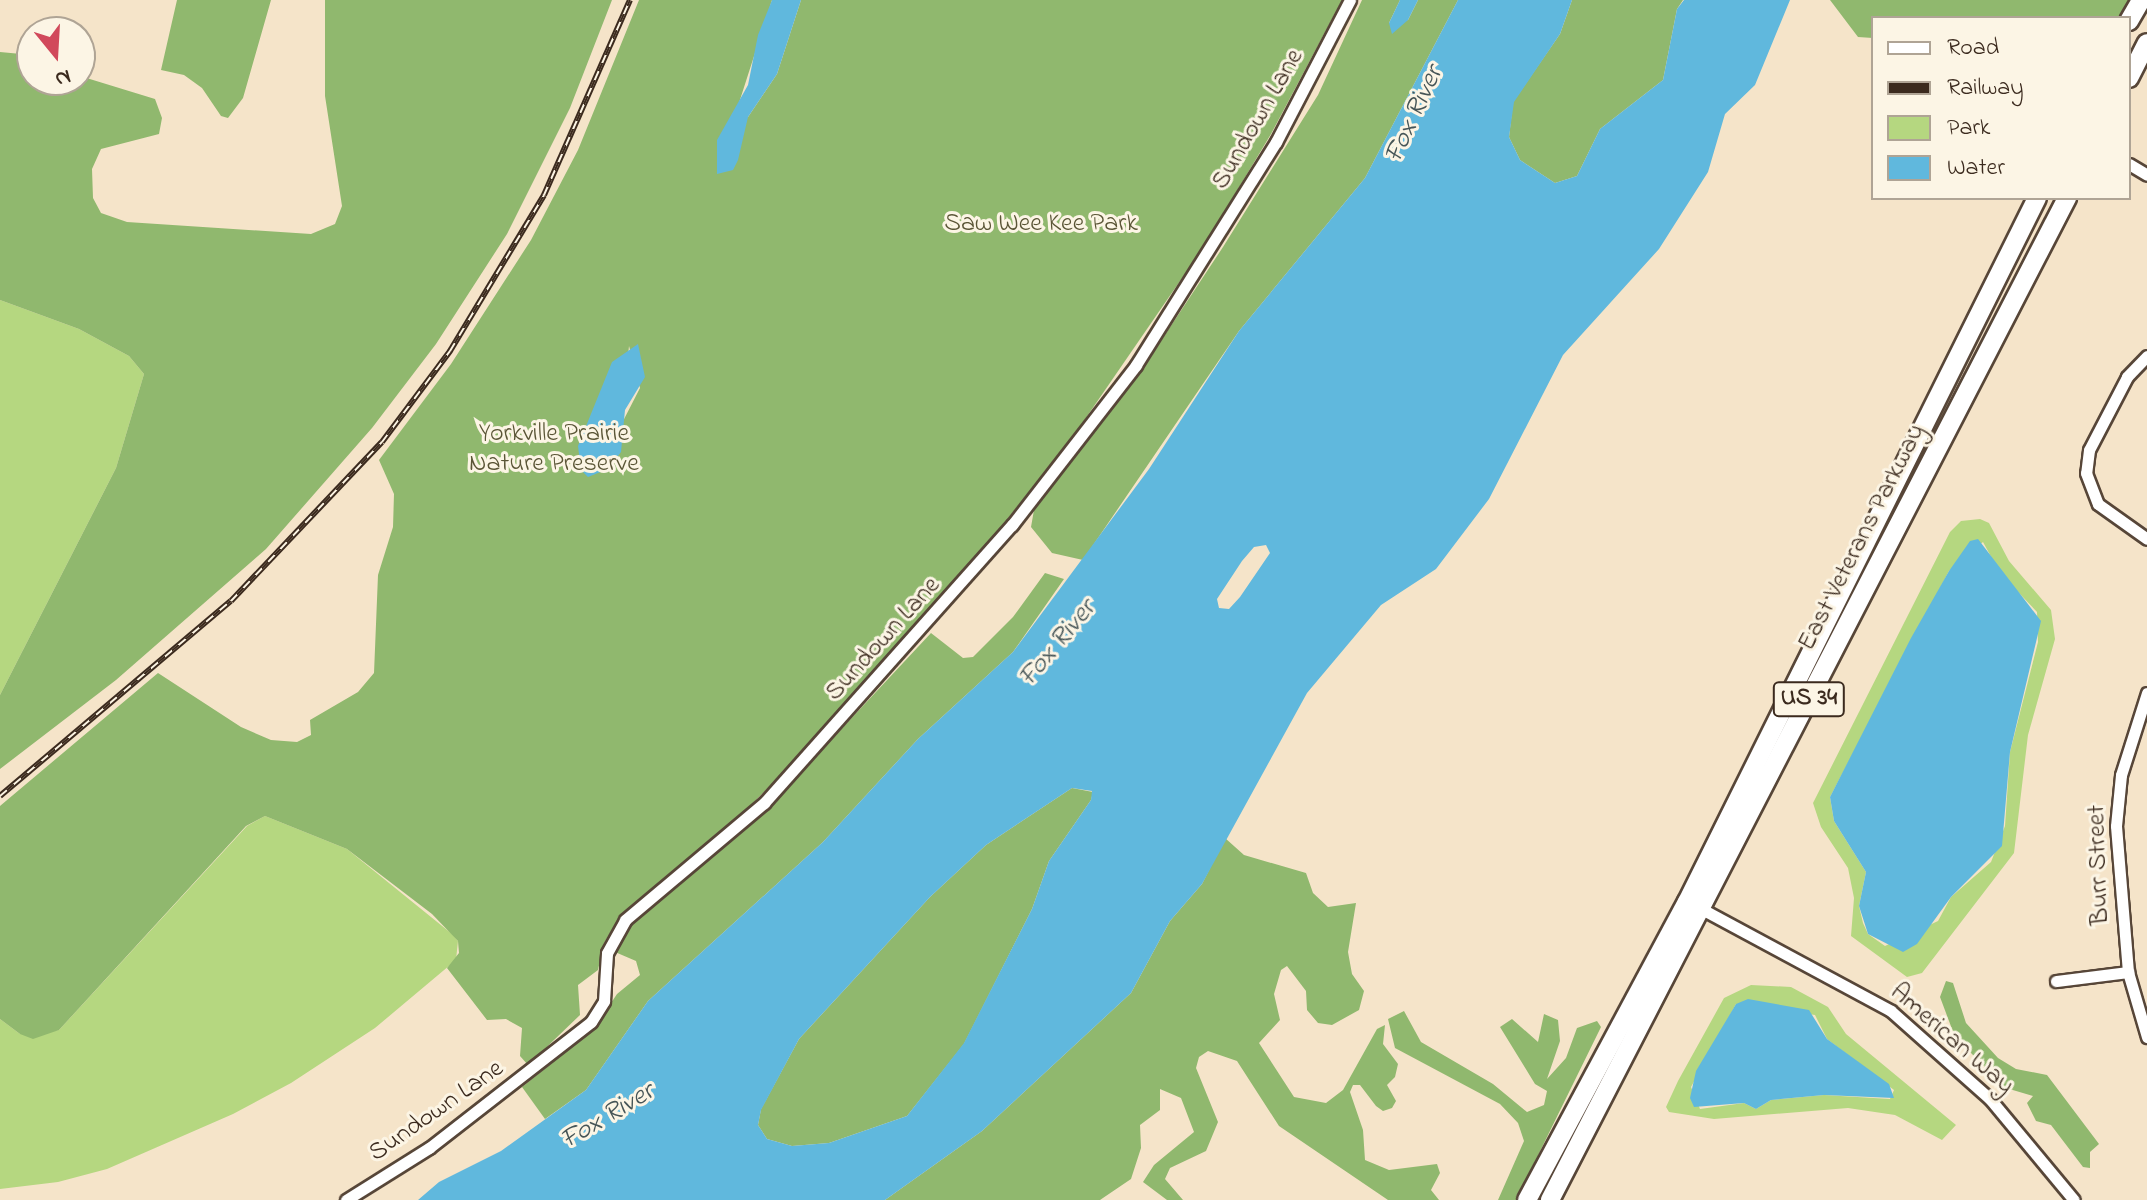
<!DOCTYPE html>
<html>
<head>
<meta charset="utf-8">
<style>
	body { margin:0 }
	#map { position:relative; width:2147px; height:1200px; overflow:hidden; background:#f5e4c9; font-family:"Indie Flower",sans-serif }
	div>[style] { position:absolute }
	.green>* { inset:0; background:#b5d780 }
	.forest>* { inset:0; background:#90b86e }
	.water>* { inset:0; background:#60b8dd }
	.roads { filter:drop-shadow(2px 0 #574638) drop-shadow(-2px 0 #574638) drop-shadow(0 2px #574638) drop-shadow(0 -2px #574638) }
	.minor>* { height:11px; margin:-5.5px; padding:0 5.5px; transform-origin:5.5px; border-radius:5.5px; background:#fff }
	.primary>* { height:18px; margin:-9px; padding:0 9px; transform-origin:9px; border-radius:9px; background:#fff }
	.rail>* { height:6px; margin-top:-3px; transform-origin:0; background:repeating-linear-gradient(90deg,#fcf5e5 0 9px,#3b2a1e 0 18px); box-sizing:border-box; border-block:2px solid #3b2a1e }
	span { translate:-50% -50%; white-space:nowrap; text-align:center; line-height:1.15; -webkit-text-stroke:6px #fcf5e5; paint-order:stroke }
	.shield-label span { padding:2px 6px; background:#fcf5e5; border:2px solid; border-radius:6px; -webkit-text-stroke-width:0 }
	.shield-label { font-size:24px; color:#3b2a1e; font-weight:700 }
	.street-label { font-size:26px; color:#3b2a1e }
	.park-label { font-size:26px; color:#5a5536 }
	.water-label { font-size:28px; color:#465557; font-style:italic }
	.legend { position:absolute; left:1871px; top:16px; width:260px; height:184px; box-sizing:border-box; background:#fcf5e5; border:2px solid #afa495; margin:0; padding:10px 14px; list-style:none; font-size:24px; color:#3b2a1e }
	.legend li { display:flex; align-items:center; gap:16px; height:40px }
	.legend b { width:40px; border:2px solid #afa495 }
	.north { position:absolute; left:16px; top:16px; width:80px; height:80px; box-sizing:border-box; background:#fcf5e5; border:2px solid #afa495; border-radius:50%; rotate:162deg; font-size:22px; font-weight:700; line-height:32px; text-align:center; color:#3b2a1e }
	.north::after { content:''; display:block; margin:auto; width:28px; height:36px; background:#d1495b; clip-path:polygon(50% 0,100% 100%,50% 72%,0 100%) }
</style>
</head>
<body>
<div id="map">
	<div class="green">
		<div style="clip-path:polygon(0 300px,79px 329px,129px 356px,144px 374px,116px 468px,0 695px)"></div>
		<div style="clip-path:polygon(evenodd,1980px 519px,1989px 523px,2009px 561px,2051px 610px,2055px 639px,2028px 735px,2014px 853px,1922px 973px,1907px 977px,1851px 936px,1854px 898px,1848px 868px,1821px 827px,1813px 803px,1950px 532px,1961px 521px,1980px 519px,1983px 542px,2000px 573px,2037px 612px,2038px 642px,2010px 752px,2005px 826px,1991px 862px,1951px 897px,1938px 921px,1885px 946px,1868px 934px,1863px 923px,1859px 906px,1866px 872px,1834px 821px,1830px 797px,1949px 571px,1983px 542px)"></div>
		<div style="clip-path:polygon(265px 816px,347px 849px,452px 934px,458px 941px,456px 960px,375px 1028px,291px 1083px,233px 1114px,107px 1169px,58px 1182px,0 1189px,0 1019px,20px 1034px,59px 1030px,247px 826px)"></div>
		<div style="clip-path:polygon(evenodd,1751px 985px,1791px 987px,1828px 1007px,1846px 1034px,1956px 1125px,1942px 1140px,1895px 1115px,1848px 1108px,1714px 1119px,1669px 1112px,1666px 1107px,1678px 1081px,1724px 998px,1751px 985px,1736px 1004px,1815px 1015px,1827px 1039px,1894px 1090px,1890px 1099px,1824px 1095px,1771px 1100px,1756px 1109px,1744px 1103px,1700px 1109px,1691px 1087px,1736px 1004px)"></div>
	</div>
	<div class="forest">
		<div style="clip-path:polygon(177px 0,271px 0,243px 98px,228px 118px,221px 116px,202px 88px,184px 75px,161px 70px)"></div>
		<div style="clip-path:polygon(325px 0,612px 0,570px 108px,507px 234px,436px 344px,372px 428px,266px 549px,116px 680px,0 769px,0 695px,116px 468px,144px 374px,129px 356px,79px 329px,0 300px,0 52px,32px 55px,32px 80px,80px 76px,155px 99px,162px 118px,159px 134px,101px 149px,92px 169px,93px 198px,101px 213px,127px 222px,311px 234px,335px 224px,342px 206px,325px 96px)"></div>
		<div style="clip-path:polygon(evenodd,639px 0,772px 0,738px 106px,748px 117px,777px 74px,801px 0,1342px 0,1271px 134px,1202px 249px,1070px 441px,972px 563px,819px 736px,732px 824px,620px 916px,604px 943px,598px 970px,578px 985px,580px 1015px,528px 1065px,520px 1056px,522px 1028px,506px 1019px,487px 1020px,447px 968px,459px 953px,458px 941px,432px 914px,347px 849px,265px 816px,246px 826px,59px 1030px,33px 1039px,20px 1034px,0 1019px,0 806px,158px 673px,241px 727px,271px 740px,297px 742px,311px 735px,310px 720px,358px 692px,374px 673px,378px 575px,393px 527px,394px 494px,379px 460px,451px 364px,531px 240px,578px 150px,639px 0,629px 346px,640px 388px,621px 425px,629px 346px)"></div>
		<div style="clip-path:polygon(1362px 0,1400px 0,1389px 23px,1408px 20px,1418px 0,1458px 0,1365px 178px,1239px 331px,1083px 560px,1052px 553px,1031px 527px,1034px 510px,1151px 356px,1223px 247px,1318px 95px)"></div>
		<div style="clip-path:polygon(1572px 0,1683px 0,1677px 9px,1663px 80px,1600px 129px,1577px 176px,1555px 183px,1520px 160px,1509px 137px,1513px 102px,1560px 34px)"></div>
		<div style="clip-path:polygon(1830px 0,2129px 0,2120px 18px,1873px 18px,1873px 38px,1858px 37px)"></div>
		<div style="clip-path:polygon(1045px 573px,1064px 579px,1013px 652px,918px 739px,823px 842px,648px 1001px,586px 1090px,545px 1119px,522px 1087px,593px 1030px,617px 994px,640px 975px,636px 961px,615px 952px,632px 921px,763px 813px,931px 633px,963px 658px,973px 657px,1013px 617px)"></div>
		<div style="clip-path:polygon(1072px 788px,1093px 792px,1091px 800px,1049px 861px,1032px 909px,964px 1044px,907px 1116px,829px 1143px,792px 1146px,767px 1139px,758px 1125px,761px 1109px,799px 1039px,930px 897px,986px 845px)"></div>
		<div style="clip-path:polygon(1225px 838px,1244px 855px,1306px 873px,1313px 893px,1328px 907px,1356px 903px,1348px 952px,1352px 974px,1364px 991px,1359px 1010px,1332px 1025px,1318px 1023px,1307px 1010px,1306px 991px,1287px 966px,1281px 970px,1274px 994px,1280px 1020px,1259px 1043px,1294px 1097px,1326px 1103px,1343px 1090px,1377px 1029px,1385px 1025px,1383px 1044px,1398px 1064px,1395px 1077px,1387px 1085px,1396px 1101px,1392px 1108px,1383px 1111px,1376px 1106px,1360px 1085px,1353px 1085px,1350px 1092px,1363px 1130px,1365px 1160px,1389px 1170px,1437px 1164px,1440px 1173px,1431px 1190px,1439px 1200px,1388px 1200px,1279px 1126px,1237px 1061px,1208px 1051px,1199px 1057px,1196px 1068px,1218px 1122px,1206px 1151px,1170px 1168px,1165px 1179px,1183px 1200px,1167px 1200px,1143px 1182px,1154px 1165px,1194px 1132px,1181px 1098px,1160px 1089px,1160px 1110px,1140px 1125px,1141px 1148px,1131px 1179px,1100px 1200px,885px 1200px,982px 1131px,1131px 993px,1170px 921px,1202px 884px)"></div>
		<div style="clip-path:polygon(1946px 981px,1953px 983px,1966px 1023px,1998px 1058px,2016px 1069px,2047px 1075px,2099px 1144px,2090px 1152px,2090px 1168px,2083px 1167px,2051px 1125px,2036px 1121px,2027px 1103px,2033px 1096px,2006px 1088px,1955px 1037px,1940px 997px)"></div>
		<div style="clip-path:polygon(1404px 1011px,1421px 1042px,1493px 1084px,1527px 1112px,1544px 1105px,1547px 1091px,1535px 1084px,1500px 1027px,1512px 1019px,1538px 1042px,1544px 1014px,1558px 1020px,1560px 1041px,1547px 1079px,1566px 1058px,1577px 1028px,1597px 1021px,1601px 1027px,1516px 1200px,1498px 1200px,1524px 1141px,1518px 1123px,1500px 1104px,1395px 1048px,1388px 1019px)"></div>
	</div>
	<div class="water">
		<div style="clip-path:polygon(772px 0,801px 0,777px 74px,748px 117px,738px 160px,733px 170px,717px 174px,717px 140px,748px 85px,758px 35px)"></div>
		<div style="clip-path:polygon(1400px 0,1418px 0,1408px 20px,1392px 34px,1389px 23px)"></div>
		<div style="clip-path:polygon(evenodd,1458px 0,1572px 0,1560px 34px,1514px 102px,1509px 137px,1520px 160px,1555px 183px,1577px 176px,1600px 129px,1663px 80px,1677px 9px,1684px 0,1790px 0,1755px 85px,1725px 114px,1708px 172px,1659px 249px,1563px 355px,1489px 499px,1436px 569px,1381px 605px,1307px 693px,1202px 884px,1170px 921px,1131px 993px,982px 1131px,885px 1200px,418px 1200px,439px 1182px,501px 1151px,586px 1090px,648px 1001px,823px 842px,918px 739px,1013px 652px,1149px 469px,1239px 331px,1365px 178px,1458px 0,1266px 545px,1270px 553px,1240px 597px,1229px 609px,1219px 608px,1217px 599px,1242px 561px,1254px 547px,1266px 545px,1458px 0,1072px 788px,1092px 791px,1091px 800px,1049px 861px,1032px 909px,964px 1043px,907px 1116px,829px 1143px,792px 1146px,767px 1139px,758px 1125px,761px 1110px,799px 1039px,930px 897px,986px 845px,1072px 788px)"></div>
		<div style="clip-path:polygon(638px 344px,645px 377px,625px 410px,621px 452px,608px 469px,588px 477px,581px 470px,578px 446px,612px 362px)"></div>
		<div style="clip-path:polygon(1978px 539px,2041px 621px,2010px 752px,2002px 846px,1951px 897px,1917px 944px,1903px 952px,1868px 934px,1859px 906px,1866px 872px,1834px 821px,1830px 797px,1911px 638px,1949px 571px,1970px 541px)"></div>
		<div style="clip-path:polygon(1748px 999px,1809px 1010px,1827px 1039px,1889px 1084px,1894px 1098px,1824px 1095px,1771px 1100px,1756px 1109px,1744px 1103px,1694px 1107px,1690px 1098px,1696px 1071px,1736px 1004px)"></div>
	</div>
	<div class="roads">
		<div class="minor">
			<div style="left:2129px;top:164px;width:21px;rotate:31deg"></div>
			<div style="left:2147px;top:356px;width:29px;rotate:134deg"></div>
			<div style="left:2127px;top:377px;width:82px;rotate:117.5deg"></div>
			<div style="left:2089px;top:450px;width:23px;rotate:97deg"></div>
			<div style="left:2086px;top:473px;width:33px;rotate:69deg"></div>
			<div style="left:2098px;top:504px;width:60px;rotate:35.5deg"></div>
			<div style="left:2147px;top:693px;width:86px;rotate:107.6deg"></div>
			<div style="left:2121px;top:775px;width:51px;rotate:95.6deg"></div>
			<div style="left:2116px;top:826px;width:146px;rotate:85.3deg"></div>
			<div style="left:2128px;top:972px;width:68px;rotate:73.7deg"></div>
			<div style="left:1698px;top:907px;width:219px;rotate:28.3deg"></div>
			<div style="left:1891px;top:1011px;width:132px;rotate:41.6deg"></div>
			<div style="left:1990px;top:1099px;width:131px;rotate:50.3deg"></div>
			<div style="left:2056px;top:981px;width:73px;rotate:-7.1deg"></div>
			<div style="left:346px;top:1200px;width:98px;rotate:-32.1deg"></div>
			<div style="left:429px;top:1148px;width:205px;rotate:-37.9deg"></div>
			<div style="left:591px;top:1022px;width:25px;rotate:-58deg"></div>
			<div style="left:604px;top:1001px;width:48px;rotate:-86.4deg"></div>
			<div style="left:607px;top:953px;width:38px;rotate:-61deg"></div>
			<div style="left:625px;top:920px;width:182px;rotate:-40.1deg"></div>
			<div style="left:764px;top:803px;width:373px;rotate:-48.3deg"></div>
			<div style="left:1012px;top:525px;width:202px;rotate:-52.2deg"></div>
			<div style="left:1136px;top:365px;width:263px;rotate:-57.9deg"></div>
			<div style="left:1276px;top:142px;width:160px;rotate:-62.5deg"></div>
		</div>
		<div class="primary">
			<div style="left:2129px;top:21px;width:24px;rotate:-60deg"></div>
			<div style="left:2129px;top:78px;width:39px;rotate:-63deg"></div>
			<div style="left:1527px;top:1200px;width:338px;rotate:-61.8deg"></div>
			<div style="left:1687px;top:902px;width:786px;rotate:-63.57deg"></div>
			<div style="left:1550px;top:1200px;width:1128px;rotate:-62.71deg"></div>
		</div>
	</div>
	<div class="rail">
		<div style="left:0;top:796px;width:302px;rotate:-40.2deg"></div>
		<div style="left:231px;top:601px;width:219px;rotate:-46.5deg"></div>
		<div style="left:382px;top:442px;width:114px;rotate:-53.2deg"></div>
		<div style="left:450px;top:351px;width:182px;rotate:-58.9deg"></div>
		<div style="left:544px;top:195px;width:213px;rotate:-66.2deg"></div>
	</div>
	<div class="shield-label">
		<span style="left:1809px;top:699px">US 34</span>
	</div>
	<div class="street-label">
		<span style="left:1259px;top:120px;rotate:-60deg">Sundown Lane</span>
		<span style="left:1863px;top:538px;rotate:-63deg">East Veterans Parkway</span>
		<span style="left:884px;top:640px;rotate:-48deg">Sundown Lane</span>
		<span style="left:2100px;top:865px;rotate:-92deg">Burr Street</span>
		<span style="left:1951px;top:1040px;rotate:41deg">American Way</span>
		<span style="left:437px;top:1112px;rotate:-35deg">Sundown Lane</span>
	</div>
	<div class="park-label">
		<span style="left:1041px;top:225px">Saw Wee Kee Park</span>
		<span style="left:554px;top:450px">Yorkville Prairie<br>Nature Preserve</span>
	</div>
	<div class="water-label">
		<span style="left:1415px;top:115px;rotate:-65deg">Fox River</span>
		<span style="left:1058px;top:644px;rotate:-50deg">Fox River</span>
		<span style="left:608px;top:1117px;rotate:-31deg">Fox River</span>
	</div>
	<ul class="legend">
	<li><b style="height:10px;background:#fff"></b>Road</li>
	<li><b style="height:10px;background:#3b2a1e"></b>Railway</li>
	<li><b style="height:22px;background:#b5d780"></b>Park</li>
	<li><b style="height:22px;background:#60b8dd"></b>Water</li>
	</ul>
	<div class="north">N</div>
</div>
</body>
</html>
